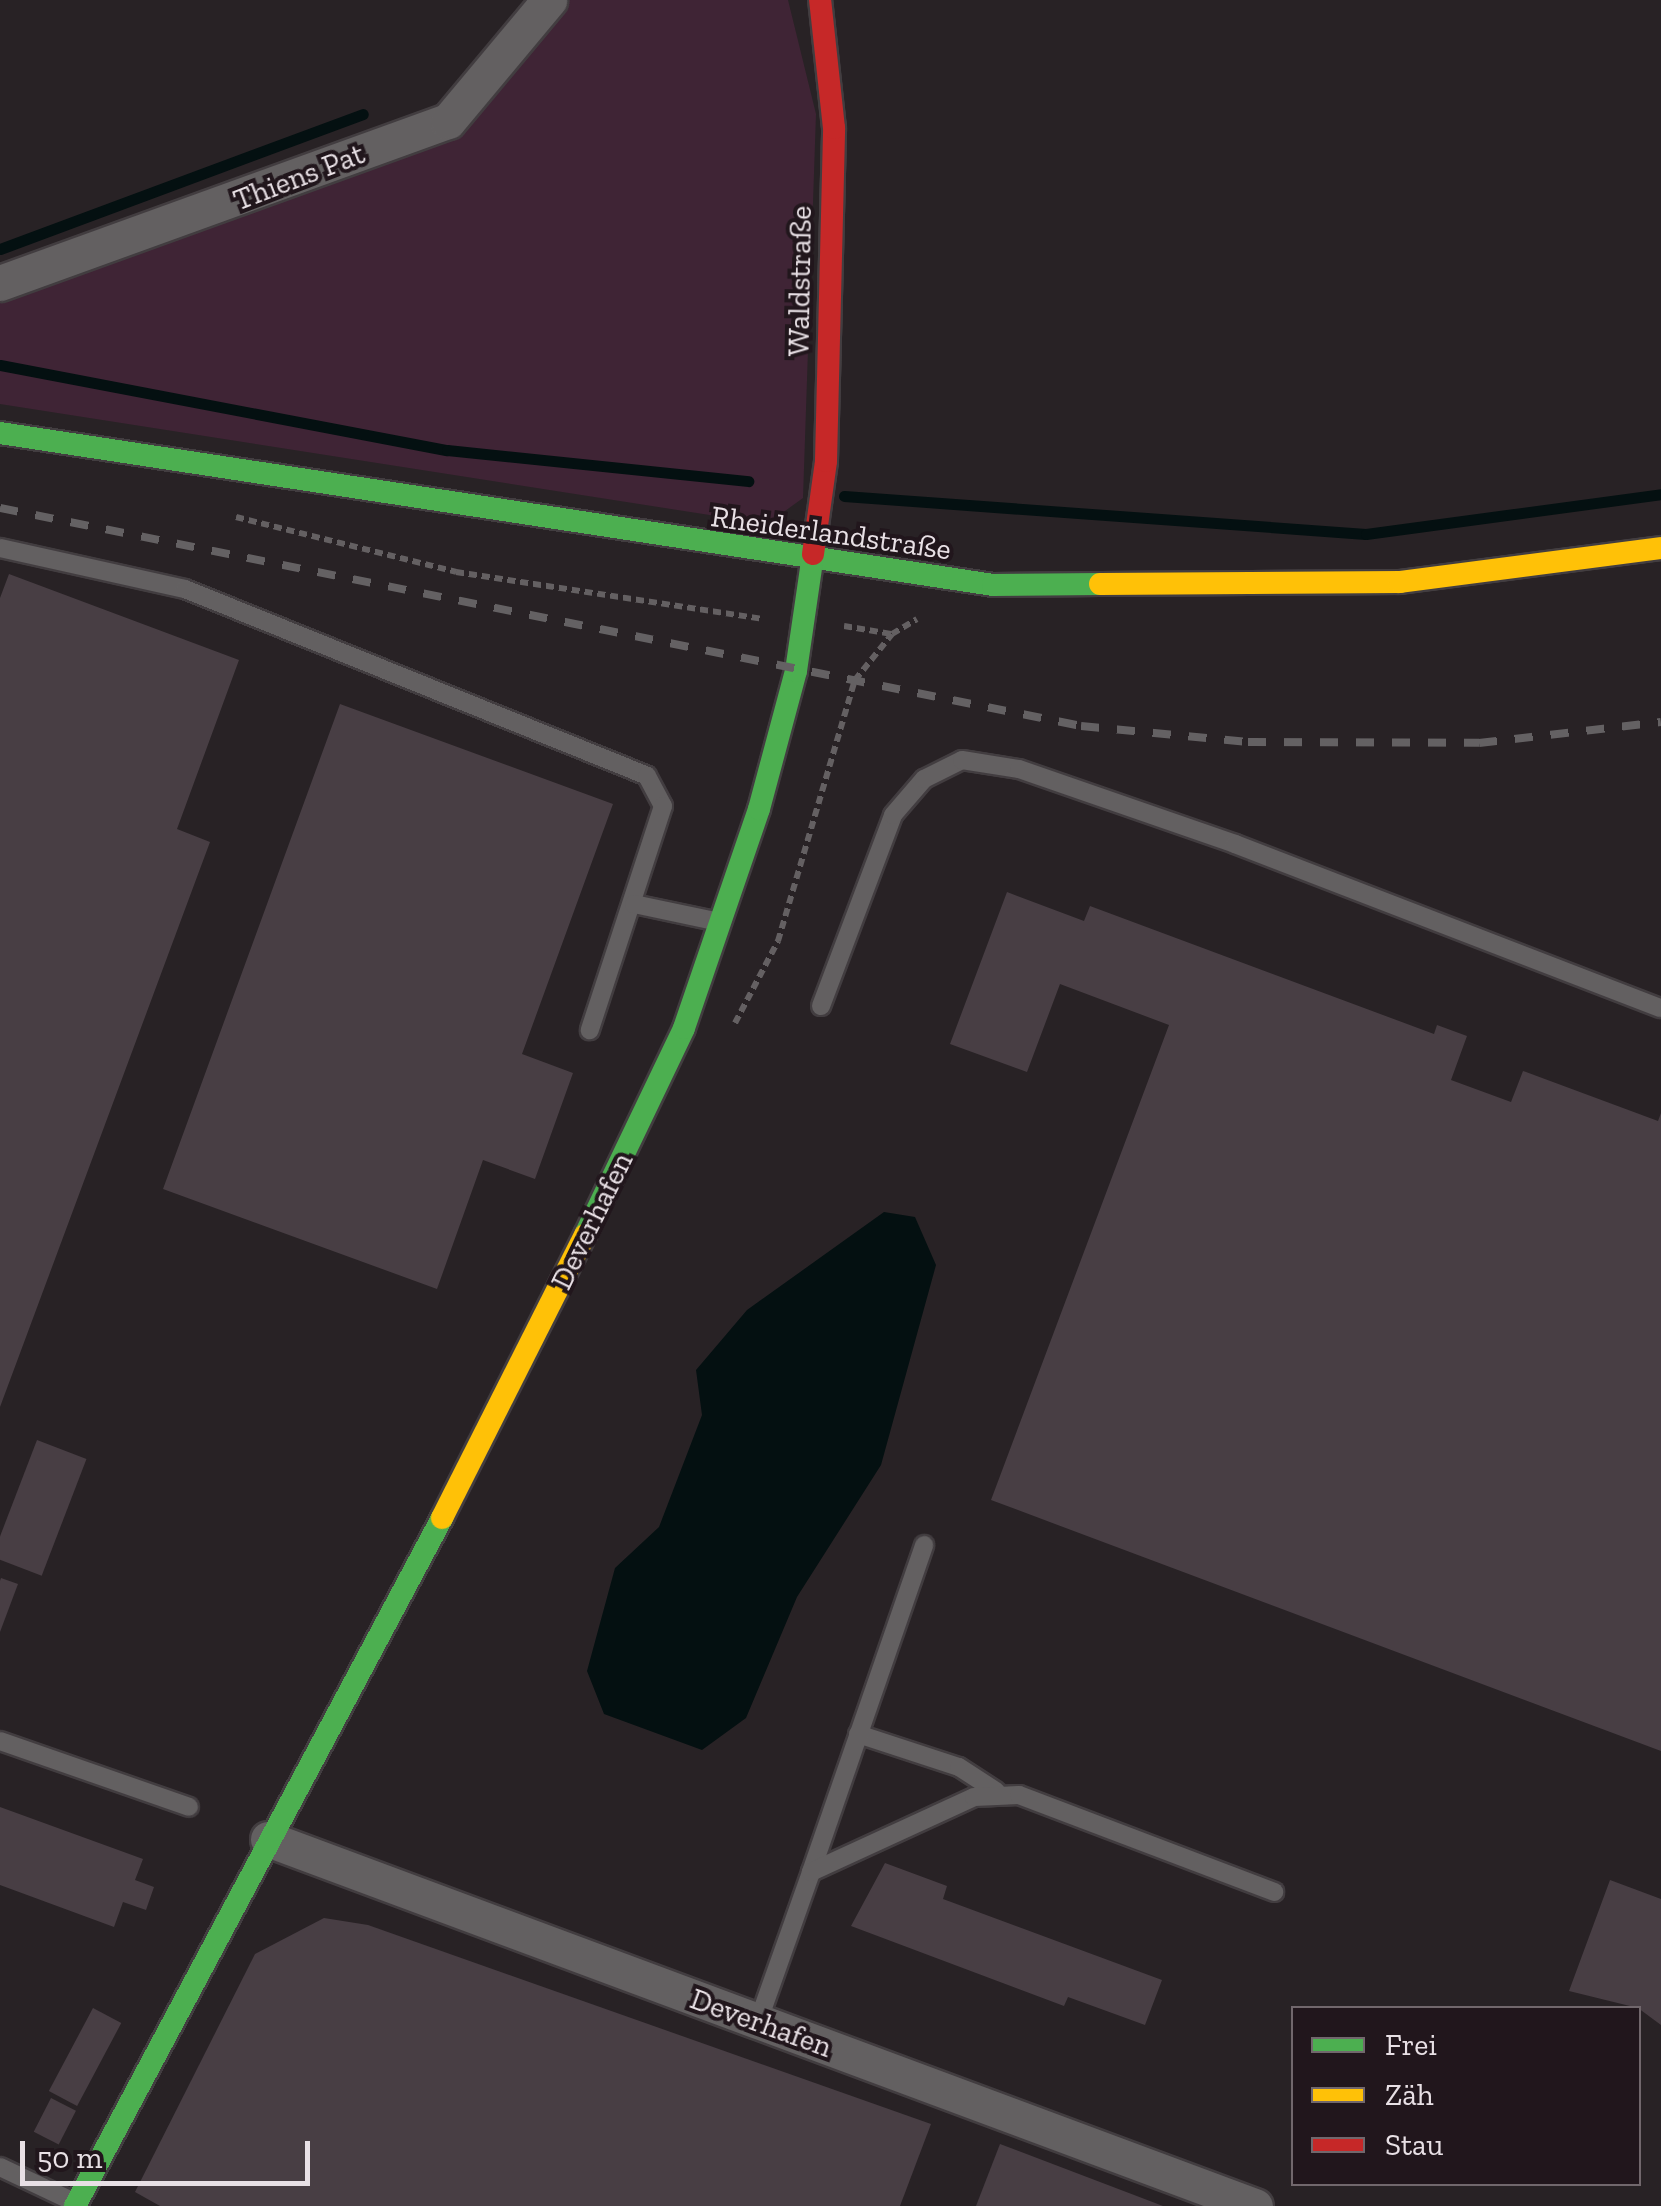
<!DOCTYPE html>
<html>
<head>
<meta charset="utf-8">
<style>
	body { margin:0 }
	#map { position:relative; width:1661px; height:2206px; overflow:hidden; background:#282225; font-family:"Zilla Slab",serif }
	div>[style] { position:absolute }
	.green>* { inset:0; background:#3f2435 }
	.water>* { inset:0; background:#041011 }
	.stream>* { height:11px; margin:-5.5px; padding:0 5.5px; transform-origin:5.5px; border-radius:5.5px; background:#041011 }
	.building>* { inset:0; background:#483e44; transform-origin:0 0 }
	.path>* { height:6px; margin-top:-3px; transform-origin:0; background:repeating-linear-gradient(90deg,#646062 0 8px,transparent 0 13px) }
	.roads { filter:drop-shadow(2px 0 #423d40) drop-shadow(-2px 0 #423d40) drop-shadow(0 2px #423d40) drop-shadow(0 -2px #423d40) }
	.lane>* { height:18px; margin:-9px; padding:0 9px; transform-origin:9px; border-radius:9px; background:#636061 }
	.street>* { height:35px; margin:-17.5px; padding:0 17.5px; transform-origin:17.5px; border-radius:17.5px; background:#636061 }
	.fast>* { height:22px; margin:-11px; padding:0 11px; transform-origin:11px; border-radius:11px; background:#4caf50 }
	.slow>* { height:22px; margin:-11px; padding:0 11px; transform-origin:11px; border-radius:11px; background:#ffc107 }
	.jam>* { height:22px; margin:-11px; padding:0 11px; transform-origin:11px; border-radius:11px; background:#c62828 }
	.rail>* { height:8px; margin-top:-4px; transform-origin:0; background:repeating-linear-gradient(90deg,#646163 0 18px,transparent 0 36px) }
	span { translate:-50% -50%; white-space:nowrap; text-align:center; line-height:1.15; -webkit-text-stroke:8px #21161c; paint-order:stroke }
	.street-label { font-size:30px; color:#e8e0e5 }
	.legend { position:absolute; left:1291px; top:2006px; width:350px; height:180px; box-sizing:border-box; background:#21161c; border:2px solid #71676c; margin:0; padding:12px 18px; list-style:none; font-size:30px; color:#e8e0e5 }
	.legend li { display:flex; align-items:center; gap:20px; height:50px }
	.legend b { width:50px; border:2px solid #71676c }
	.scale { position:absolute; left:20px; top:2141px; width:290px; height:45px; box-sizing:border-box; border:5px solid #e8e0e5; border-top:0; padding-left:12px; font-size:30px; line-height:35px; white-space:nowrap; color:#e8e0e5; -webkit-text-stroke:8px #21161c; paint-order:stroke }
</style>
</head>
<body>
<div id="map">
	<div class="green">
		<div style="clip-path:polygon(565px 0,788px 0,816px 114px,803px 498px,767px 524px,0 404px,0 292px,460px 128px)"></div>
	</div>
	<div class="water">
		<div style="clip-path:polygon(884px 1212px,915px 1217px,936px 1265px,881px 1465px,797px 1597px,746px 1718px,702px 1750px,604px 1714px,587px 1671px,615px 1568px,659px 1527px,702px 1415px,696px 1370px,747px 1310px)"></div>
	</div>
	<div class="stream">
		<div style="left:0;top:249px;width:387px;rotate:-20.4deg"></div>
		<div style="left:0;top:365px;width:455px;rotate:10.8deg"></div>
		<div style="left:447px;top:450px;width:303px;rotate:5.9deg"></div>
		<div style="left:844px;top:496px;width:523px;rotate:4.16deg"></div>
		<div style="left:1366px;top:534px;width:298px;rotate:-7.7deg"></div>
	</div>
	<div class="building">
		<div style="clip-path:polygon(9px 574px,239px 660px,177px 829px,210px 842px,0 1407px,0 598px)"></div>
		<div style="clip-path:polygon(340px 704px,613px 804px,522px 1054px,573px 1073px,535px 1179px,483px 1160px,437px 1289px,163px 1189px)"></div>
		<div style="clip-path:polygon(1007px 892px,1084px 921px,1090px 906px,1434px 1034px,1437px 1025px,1467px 1036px,1451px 1080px,1511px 1102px,1523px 1071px,1658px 1121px,1661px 1113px,1661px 1751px,991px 1500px,1169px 1025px,1060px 984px,1027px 1072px,950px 1044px)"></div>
		<div style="left:37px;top:1440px;width:53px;height:125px;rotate:21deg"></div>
		<div style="clip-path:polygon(1px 1578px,18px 1584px,0 1632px,0 1581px)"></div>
		<div style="clip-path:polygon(0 1807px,143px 1859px,135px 1880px,154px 1887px,146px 1910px,123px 1902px,114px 1927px,0 1885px)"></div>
		<div style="clip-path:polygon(885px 1863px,947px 1886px,943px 1899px,1162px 1980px,1145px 2025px,1068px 1997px,1064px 2006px,851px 1926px)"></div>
		<div style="clip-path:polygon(1610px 1880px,1661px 1899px,1661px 2025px,1638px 2008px,1569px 1991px)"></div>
		<div style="clip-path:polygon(324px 1918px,368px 1925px,931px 2124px,900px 2206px,160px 2206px,135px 2192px,255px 1954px)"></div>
		<div style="left:93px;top:2008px;width:32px;height:94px;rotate:28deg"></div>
		<div style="left:51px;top:2098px;width:28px;height:38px;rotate:27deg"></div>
		<div style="clip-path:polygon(1000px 2144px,1163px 2206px,976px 2206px)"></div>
	</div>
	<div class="path">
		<div style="left:236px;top:517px;width:227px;rotate:14deg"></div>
		<div style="left:456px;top:572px;width:310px;rotate:8.7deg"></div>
		<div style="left:844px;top:626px;width:49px;rotate:9.5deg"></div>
		<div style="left:892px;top:634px;width:29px;rotate:-31deg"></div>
		<div style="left:735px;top:1023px;width:93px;rotate:-62.3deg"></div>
		<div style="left:778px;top:941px;width:272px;rotate:-73.6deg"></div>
		<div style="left:855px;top:680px;width:59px;rotate:-51.2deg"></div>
	</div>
	<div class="roads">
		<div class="lane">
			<div style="left:0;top:548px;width:189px;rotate:12.5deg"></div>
			<div style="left:185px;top:589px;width:498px;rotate:22deg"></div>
			<div style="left:647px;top:776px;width:34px;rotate:62deg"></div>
			<div style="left:663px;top:806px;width:236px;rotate:108.1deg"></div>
			<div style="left:634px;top:904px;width:83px;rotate:11.9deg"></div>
			<div style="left:821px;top:1006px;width:204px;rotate:-69.3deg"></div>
			<div style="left:893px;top:815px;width:48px;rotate:-49.3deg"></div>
			<div style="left:924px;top:779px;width:42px;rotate:-26.6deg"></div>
			<div style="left:962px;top:760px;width:58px;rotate:9deg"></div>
			<div style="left:1019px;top:769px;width:229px;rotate:19.1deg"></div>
			<div style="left:1235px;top:844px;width:456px;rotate:21.1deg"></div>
			<div style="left:858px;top:1734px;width:106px;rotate:18.1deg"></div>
			<div style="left:959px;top:1767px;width:44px;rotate:33deg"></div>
			<div style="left:0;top:1741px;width:200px;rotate:19.2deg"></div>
			<div style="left:811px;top:1872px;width:346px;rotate:-70.9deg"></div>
			<div style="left:758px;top:2022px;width:159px;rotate:-70.5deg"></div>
			<div style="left:811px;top:1872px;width:179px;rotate:-24.7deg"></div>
			<div style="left:974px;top:1797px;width:45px;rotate:-2.5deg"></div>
			<div style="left:1019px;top:1795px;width:273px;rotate:20.8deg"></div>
			<div style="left:0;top:2167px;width:80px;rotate:25.3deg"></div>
		</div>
		<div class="street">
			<div style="left:0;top:283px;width:476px;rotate:-19.9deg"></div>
			<div style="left:448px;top:121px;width:158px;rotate:-50.1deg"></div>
			<div style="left:268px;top:1839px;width:1053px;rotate:20.4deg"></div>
		</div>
		<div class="fast">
			<div style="left:0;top:433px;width:1005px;rotate:8.7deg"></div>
			<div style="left:993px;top:585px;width:107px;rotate:-0.5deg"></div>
			<div style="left:585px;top:1235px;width:229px;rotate:-64.4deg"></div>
			<div style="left:684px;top:1028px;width:231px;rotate:-71.1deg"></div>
			<div style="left:759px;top:809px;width:143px;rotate:-75deg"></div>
			<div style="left:796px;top:671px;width:118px;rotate:-81.7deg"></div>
			<div style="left:75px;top:2206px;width:780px;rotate:-61.92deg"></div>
		</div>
		<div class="slow">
			<div style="left:1100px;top:584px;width:300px;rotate:-0.4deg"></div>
			<div style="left:1400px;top:582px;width:263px;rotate:-7.4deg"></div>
			<div style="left:442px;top:1518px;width:317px;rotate:-63.2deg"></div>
		</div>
		<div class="jam">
			<div style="left:813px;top:554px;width:94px;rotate:-82deg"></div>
			<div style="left:826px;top:461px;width:333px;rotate:-88.6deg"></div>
			<div style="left:834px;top:128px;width:129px;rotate:-96.2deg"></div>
		</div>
	</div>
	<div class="rail">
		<div style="left:0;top:508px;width:1103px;rotate:11.4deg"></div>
		<div style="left:1081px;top:726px;width:168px;rotate:5.5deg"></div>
		<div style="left:1248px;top:742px;width:231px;rotate:0.2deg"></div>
		<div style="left:1479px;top:743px;width:183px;rotate:-6.6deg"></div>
	</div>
	<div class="street-label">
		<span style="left:299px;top:177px;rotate:-21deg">Thiens Pat</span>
		<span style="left:800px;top:281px;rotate:-89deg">Waldstraße</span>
		<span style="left:831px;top:533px;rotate:8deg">Rheiderlandstraße</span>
		<span style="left:592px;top:1221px;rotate:-64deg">Deverhafen</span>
		<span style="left:761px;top:2023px;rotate:20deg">Deverhafen</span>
	</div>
	<ul class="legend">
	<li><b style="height:12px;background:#4caf50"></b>Frei</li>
	<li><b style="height:12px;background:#ffc107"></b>Zäh</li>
	<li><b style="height:12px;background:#c62828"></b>Stau</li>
	</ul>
	<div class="scale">50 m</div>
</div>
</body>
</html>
